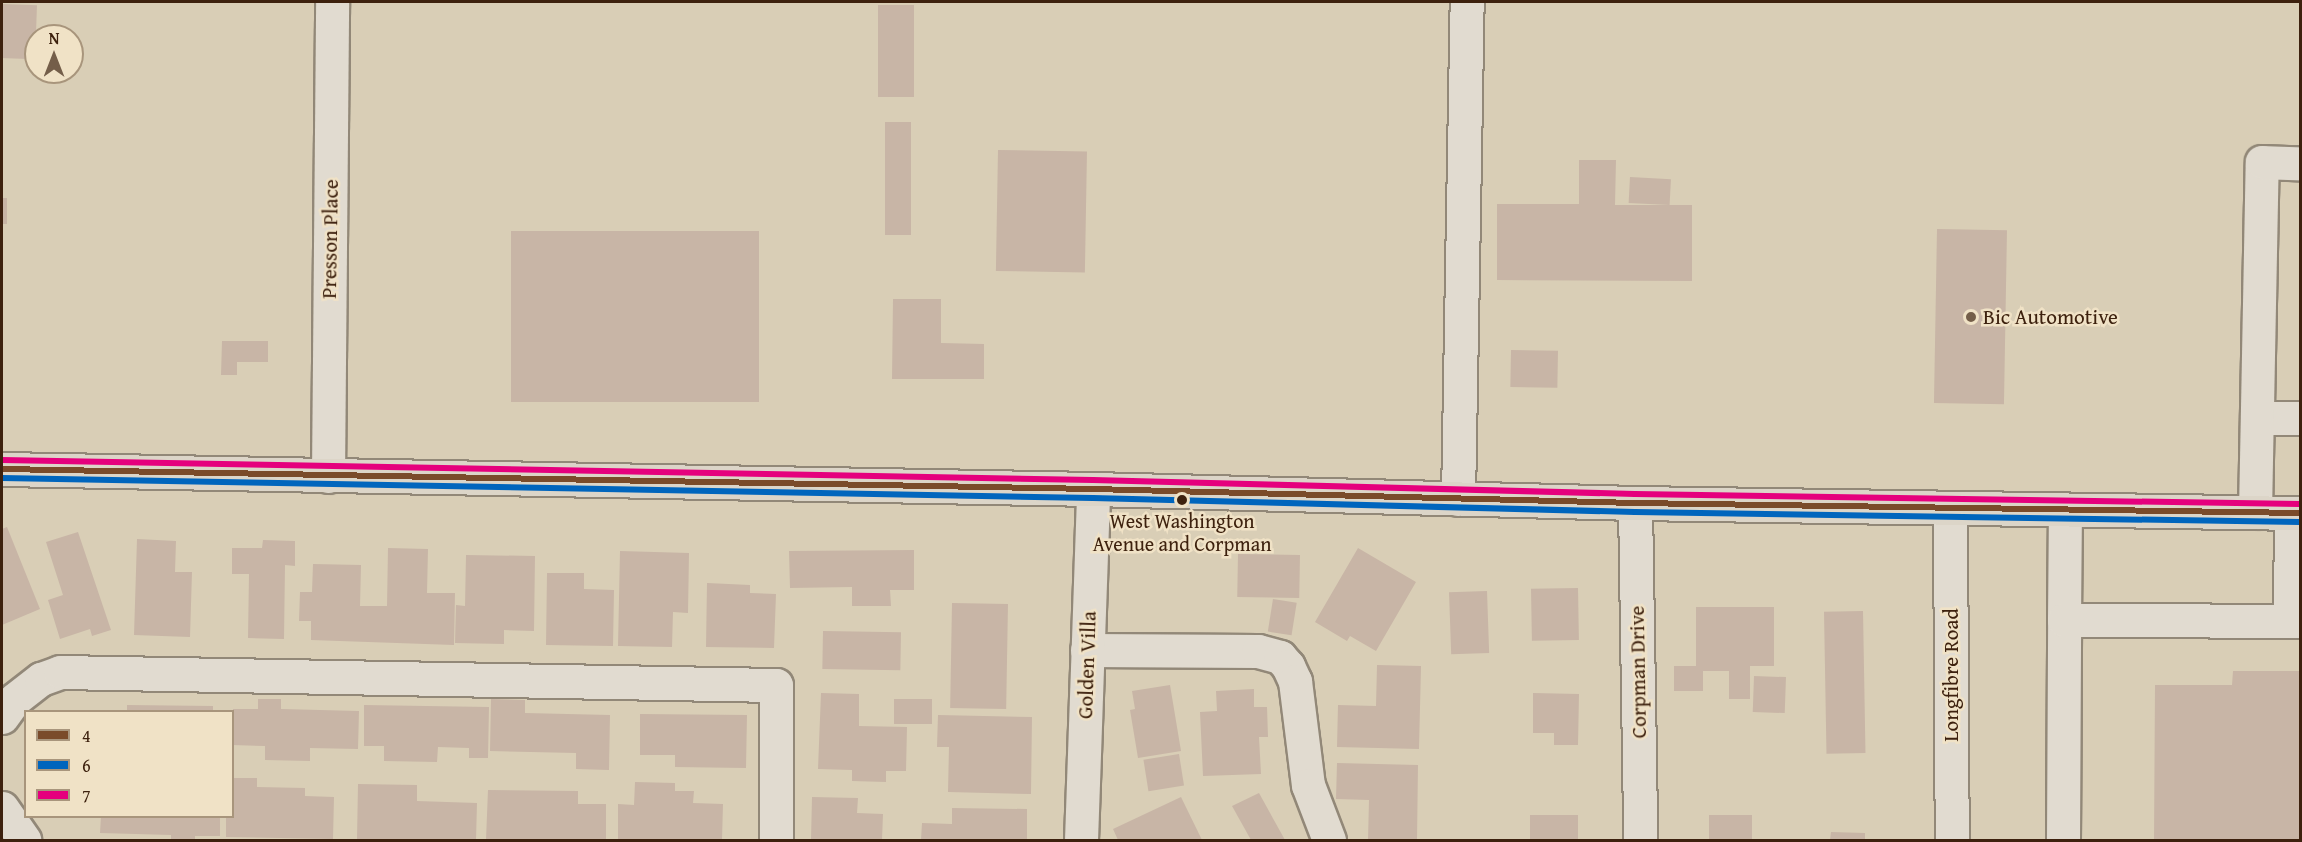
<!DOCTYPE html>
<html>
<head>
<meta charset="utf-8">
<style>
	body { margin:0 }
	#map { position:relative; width:2302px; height:842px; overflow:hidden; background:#d9ceb6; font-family:"Gentium Book Plus",serif }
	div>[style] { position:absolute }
	.building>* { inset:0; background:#c8b5a6; transform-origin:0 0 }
	.roads { filter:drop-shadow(2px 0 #928878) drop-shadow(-2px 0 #928878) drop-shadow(0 2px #928878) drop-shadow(0 -2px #928878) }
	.minor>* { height:33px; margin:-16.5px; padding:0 16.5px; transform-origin:16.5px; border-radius:16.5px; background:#e1dbd0 }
	.major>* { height:33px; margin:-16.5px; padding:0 16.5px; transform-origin:16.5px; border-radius:16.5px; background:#dcd5c8 }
	.bus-1>* { height:6px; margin:-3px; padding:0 3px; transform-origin:3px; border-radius:3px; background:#7a4b2a }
	.bus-2>* { height:6px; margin:-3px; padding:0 3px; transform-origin:3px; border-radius:3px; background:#0065bd }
	.bus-3>* { height:6px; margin:-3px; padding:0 3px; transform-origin:3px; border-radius:3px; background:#e5007d }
	.dots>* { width:16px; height:16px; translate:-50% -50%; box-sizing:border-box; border:3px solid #f0e2c6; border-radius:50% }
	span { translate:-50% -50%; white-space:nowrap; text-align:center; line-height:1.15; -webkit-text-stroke:5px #f0e2c6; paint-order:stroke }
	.bus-label { font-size:20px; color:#3d210e }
	.street-label { font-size:21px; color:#3d210e }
	.poi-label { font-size:21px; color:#3d210e }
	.left { translate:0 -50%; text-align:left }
	.frame { position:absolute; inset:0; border:3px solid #3d210e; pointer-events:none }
	.legend { position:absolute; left:24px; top:710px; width:210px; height:108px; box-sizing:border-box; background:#f0e2c6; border:2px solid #a8957c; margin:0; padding:8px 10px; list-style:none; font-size:18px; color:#3d210e }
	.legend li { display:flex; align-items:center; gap:12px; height:30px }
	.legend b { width:30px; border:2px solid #a8957c }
	.north { position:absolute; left:24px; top:24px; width:60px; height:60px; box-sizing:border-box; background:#f0e2c6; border:2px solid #a8957c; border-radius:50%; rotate:0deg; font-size:16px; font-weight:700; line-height:24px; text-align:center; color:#3d210e }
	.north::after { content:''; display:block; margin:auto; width:21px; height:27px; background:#745e49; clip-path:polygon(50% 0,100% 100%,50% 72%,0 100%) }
</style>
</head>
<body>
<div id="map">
	<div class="building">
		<div style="left:2px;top:4px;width:35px;height:54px;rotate:2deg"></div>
		<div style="left:878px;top:5px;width:36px;height:92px"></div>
		<div style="left:885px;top:122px;width:26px;height:113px"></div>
		<div style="left:998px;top:150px;width:89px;height:121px;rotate:1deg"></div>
		<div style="clip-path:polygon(1579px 160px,1616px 160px,1615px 205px,1692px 205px,1692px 281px,1497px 280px,1497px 204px,1579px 204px)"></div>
		<div style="left:1630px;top:177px;width:41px;height:26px;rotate:3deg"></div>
		<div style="left:2px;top:198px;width:5px;height:26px"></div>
		<div style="left:1937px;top:229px;width:70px;height:174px;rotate:1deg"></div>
		<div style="left:511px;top:231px;width:248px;height:171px"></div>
		<div style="clip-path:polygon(893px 299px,941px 299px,941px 343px,984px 344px,984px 379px,892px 379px)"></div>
		<div style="clip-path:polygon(222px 341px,268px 341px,268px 362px,237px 362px,237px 375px,221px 375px)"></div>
		<div style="left:1511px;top:350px;width:47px;height:37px;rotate:1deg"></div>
		<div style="clip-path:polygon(7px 527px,40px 609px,2px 625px,2px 529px)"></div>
		<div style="clip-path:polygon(78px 532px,111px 630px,92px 636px,90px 629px,60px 639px,48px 600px,63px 595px,46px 542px)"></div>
		<div style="clip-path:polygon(137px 539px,176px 541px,175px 572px,192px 572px,190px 637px,134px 635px)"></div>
		<div style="clip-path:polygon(263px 540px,295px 541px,295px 566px,285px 565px,284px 639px,248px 638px,249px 574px,232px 574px,232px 548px,262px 548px)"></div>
		<div style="clip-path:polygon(388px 548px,428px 549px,427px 593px,455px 593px,454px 645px,311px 640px,311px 621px,299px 621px,300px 592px,312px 592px,313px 564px,361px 565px,360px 606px,387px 606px)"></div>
		<div style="clip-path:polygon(1358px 548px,1416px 582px,1376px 651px,1350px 636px,1347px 641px,1315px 622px)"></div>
		<div style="clip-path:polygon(914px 550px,914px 590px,890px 590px,891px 606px,852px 606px,852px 587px,790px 588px,789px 551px)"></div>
		<div style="clip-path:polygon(620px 551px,689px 553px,688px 613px,673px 612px,672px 647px,618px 646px)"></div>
		<div style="left:1238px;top:554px;width:62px;height:43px;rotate:1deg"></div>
		<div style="clip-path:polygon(466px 555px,535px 556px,534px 631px,504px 630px,504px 644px,455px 643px,456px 605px,465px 606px)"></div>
		<div style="clip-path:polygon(547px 573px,584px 573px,584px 589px,614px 590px,613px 646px,546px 645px)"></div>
		<div style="clip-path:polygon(707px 583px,750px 585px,750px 593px,776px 594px,774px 648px,706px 647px)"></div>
		<div style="left:1578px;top:588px;width:52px;height:47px;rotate:89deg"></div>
		<div style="left:1487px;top:591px;width:62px;height:38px;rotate:88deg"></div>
		<div style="left:1273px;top:599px;width:24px;height:33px;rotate:9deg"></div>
		<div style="left:952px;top:603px;width:56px;height:105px;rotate:1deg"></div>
		<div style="clip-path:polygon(1696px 607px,1774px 607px,1774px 666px,1750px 666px,1750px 699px,1729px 699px,1729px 671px,1703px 671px,1703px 691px,1674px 691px,1674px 666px,1696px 666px)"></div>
		<div style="left:1863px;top:611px;width:142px;height:39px;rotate:89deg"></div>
		<div style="left:823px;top:631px;width:78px;height:38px;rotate:1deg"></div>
		<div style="clip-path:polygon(1377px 665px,1421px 666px,1419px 749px,1337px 747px,1338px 705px,1376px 706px)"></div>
		<div style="clip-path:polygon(2233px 671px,2300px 671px,2300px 840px,2154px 840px,2155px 685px,2232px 685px)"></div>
		<div style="left:1754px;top:676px;width:32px;height:36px;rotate:2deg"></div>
		<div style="clip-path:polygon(1170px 685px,1181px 751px,1138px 758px,1130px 710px,1135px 709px,1132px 691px)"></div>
		<div style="clip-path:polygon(1254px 689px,1254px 707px,1267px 707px,1268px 737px,1259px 737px,1261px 774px,1203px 776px,1200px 712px,1217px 711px,1216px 691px)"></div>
		<div style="clip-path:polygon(821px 693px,859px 694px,859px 726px,907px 727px,906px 771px,886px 771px,886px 782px,852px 781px,852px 770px,818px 769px)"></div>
		<div style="clip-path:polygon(1533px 693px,1579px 694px,1578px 745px,1554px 745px,1554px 733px,1533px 733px)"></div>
		<div style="clip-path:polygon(258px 699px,281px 699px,281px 709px,359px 711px,358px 749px,310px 748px,310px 761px,265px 760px,265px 746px,232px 745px,233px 709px,258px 709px)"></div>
		<div style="clip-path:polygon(491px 699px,525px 700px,525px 713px,610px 715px,609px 770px,576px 769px,576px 753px,490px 751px)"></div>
		<div style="left:894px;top:699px;width:38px;height:25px"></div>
		<div style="clip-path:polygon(127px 705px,213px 706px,213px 712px,127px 712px)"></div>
		<div style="clip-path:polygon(364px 705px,489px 707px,488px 758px,469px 758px,469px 748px,438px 747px,437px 762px,384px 761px,384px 746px,364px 746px)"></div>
		<div style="clip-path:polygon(640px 714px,747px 715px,746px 768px,675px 767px,675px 755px,640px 755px)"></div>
		<div style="clip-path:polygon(938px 715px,1032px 717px,1031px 794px,948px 792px,949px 747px,937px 747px)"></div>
		<div style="left:1179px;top:754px;width:32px;height:36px;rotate:81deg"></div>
		<div style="clip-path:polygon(1337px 763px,1418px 765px,1417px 840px,1368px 840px,1369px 800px,1336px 799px)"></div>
		<div style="clip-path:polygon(232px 778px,257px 778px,257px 787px,305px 788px,305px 796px,334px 797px,333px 839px,226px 837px,226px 816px,232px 816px)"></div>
		<div style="clip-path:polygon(635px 782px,675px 783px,675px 791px,694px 791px,693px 803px,723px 804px,722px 840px,618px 840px,618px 804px,634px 805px)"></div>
		<div style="clip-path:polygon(358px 784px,417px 785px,417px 801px,477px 803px,476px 840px,357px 839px)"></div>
		<div style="clip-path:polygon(488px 790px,578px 791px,578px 804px,606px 804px,606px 840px,486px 840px)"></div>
		<div style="clip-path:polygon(1259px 793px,1285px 840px,1251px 840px,1232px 806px)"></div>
		<div style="clip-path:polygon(812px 797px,858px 798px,857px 813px,883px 814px,882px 840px,811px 840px)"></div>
		<div style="clip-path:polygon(1181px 797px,1202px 840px,1118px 840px,1113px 829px)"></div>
		<div style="clip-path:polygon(952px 808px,1027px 809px,1027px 840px,921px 840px,922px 823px,952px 824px)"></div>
		<div style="left:1578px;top:815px;width:25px;height:48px;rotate:90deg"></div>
		<div style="left:1709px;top:815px;width:43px;height:25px"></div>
		<div style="clip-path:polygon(101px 816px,220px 816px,220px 836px,195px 836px,195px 840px,171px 840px,171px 835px,100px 833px)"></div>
		<div style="clip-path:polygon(1831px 832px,1865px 833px,1865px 840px,1830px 840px)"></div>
	</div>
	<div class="roads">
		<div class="minor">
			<div style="left:2257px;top:418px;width:43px"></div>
			<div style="left:328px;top:476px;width:474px;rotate:-89.5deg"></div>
			<div style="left:1458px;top:499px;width:497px;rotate:-89deg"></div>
			<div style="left:1635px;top:503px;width:337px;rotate:89.1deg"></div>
			<div style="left:1950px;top:509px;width:331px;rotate:89.7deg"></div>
			<div style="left:2255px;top:512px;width:350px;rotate:-88.9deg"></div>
			<div style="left:2262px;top:162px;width:38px;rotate:2deg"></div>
			<div style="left:2064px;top:620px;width:110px;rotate:-89.5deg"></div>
			<div style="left:2290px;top:621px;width:108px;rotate:-89.5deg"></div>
			<div style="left:1087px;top:650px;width:171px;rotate:0.3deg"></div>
			<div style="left:1258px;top:651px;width:23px;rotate:15deg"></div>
			<div style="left:1280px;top:657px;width:12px;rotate:48deg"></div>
			<div style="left:1288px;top:666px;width:17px;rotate:65deg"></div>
			<div style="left:1295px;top:681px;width:105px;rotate:82.9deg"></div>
			<div style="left:1308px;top:785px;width:59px;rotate:69.1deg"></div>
			<div style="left:2px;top:717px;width:22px;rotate:-54deg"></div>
			<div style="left:15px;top:699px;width:33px;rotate:-38deg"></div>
			<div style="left:41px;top:679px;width:20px;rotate:-20deg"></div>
			<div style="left:60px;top:672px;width:716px;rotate:1.04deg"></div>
			<div style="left:776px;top:685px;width:155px;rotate:90deg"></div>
			<div style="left:2px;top:808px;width:39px;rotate:55deg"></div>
			<div style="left:1081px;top:840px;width:351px;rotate:-88deg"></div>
			<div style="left:2063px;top:840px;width:220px;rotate:-89.7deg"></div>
			<div style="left:2064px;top:620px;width:236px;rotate:0.2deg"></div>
		</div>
		<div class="major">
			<div style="left:2px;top:469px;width:1091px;rotate:1.05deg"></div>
			<div style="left:1093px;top:489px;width:542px;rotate:1.48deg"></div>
			<div style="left:1635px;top:503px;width:665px;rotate:0.86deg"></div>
		</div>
	</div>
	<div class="bus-1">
		<div style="left:2px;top:469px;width:1091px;rotate:1.05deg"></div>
		<div style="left:1093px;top:489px;width:542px;rotate:1.48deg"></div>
		<div style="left:1635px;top:503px;width:665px;rotate:0.86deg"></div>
	</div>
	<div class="bus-2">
		<div style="left:2px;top:478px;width:1091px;rotate:1.05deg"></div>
		<div style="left:1093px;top:498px;width:542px;rotate:1.48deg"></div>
		<div style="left:1635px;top:512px;width:665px;rotate:0.86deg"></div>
	</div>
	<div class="bus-3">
		<div style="left:2px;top:460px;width:1091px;rotate:1.05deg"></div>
		<div style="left:1093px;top:480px;width:542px;rotate:1.48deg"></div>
		<div style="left:1635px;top:494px;width:665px;rotate:0.86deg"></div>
	</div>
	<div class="dots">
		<div style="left:1971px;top:317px;background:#745e49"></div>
		<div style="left:1182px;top:500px;background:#3d210e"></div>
	</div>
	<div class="bus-label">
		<span style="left:1182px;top:532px">West Washington<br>Avenue and Corpman</span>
	</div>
	<div class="street-label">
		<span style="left:330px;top:239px;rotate:-89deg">Presson Place</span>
		<span style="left:1087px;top:665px;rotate:-88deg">Golden Villa</span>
		<span style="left:1638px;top:672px;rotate:-91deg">Corpman Drive</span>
		<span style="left:1951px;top:675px;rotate:-90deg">Longfibre Road</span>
	</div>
	<div class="poi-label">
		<span class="left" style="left:1983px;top:317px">Bic Automotive</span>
	</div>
	<div class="frame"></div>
	<ul class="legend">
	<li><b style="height:8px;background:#7a4b2a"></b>4</li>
	<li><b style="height:8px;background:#0065bd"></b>6</li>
	<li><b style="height:8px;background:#e5007d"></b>7</li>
	</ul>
	<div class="north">N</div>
</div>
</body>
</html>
